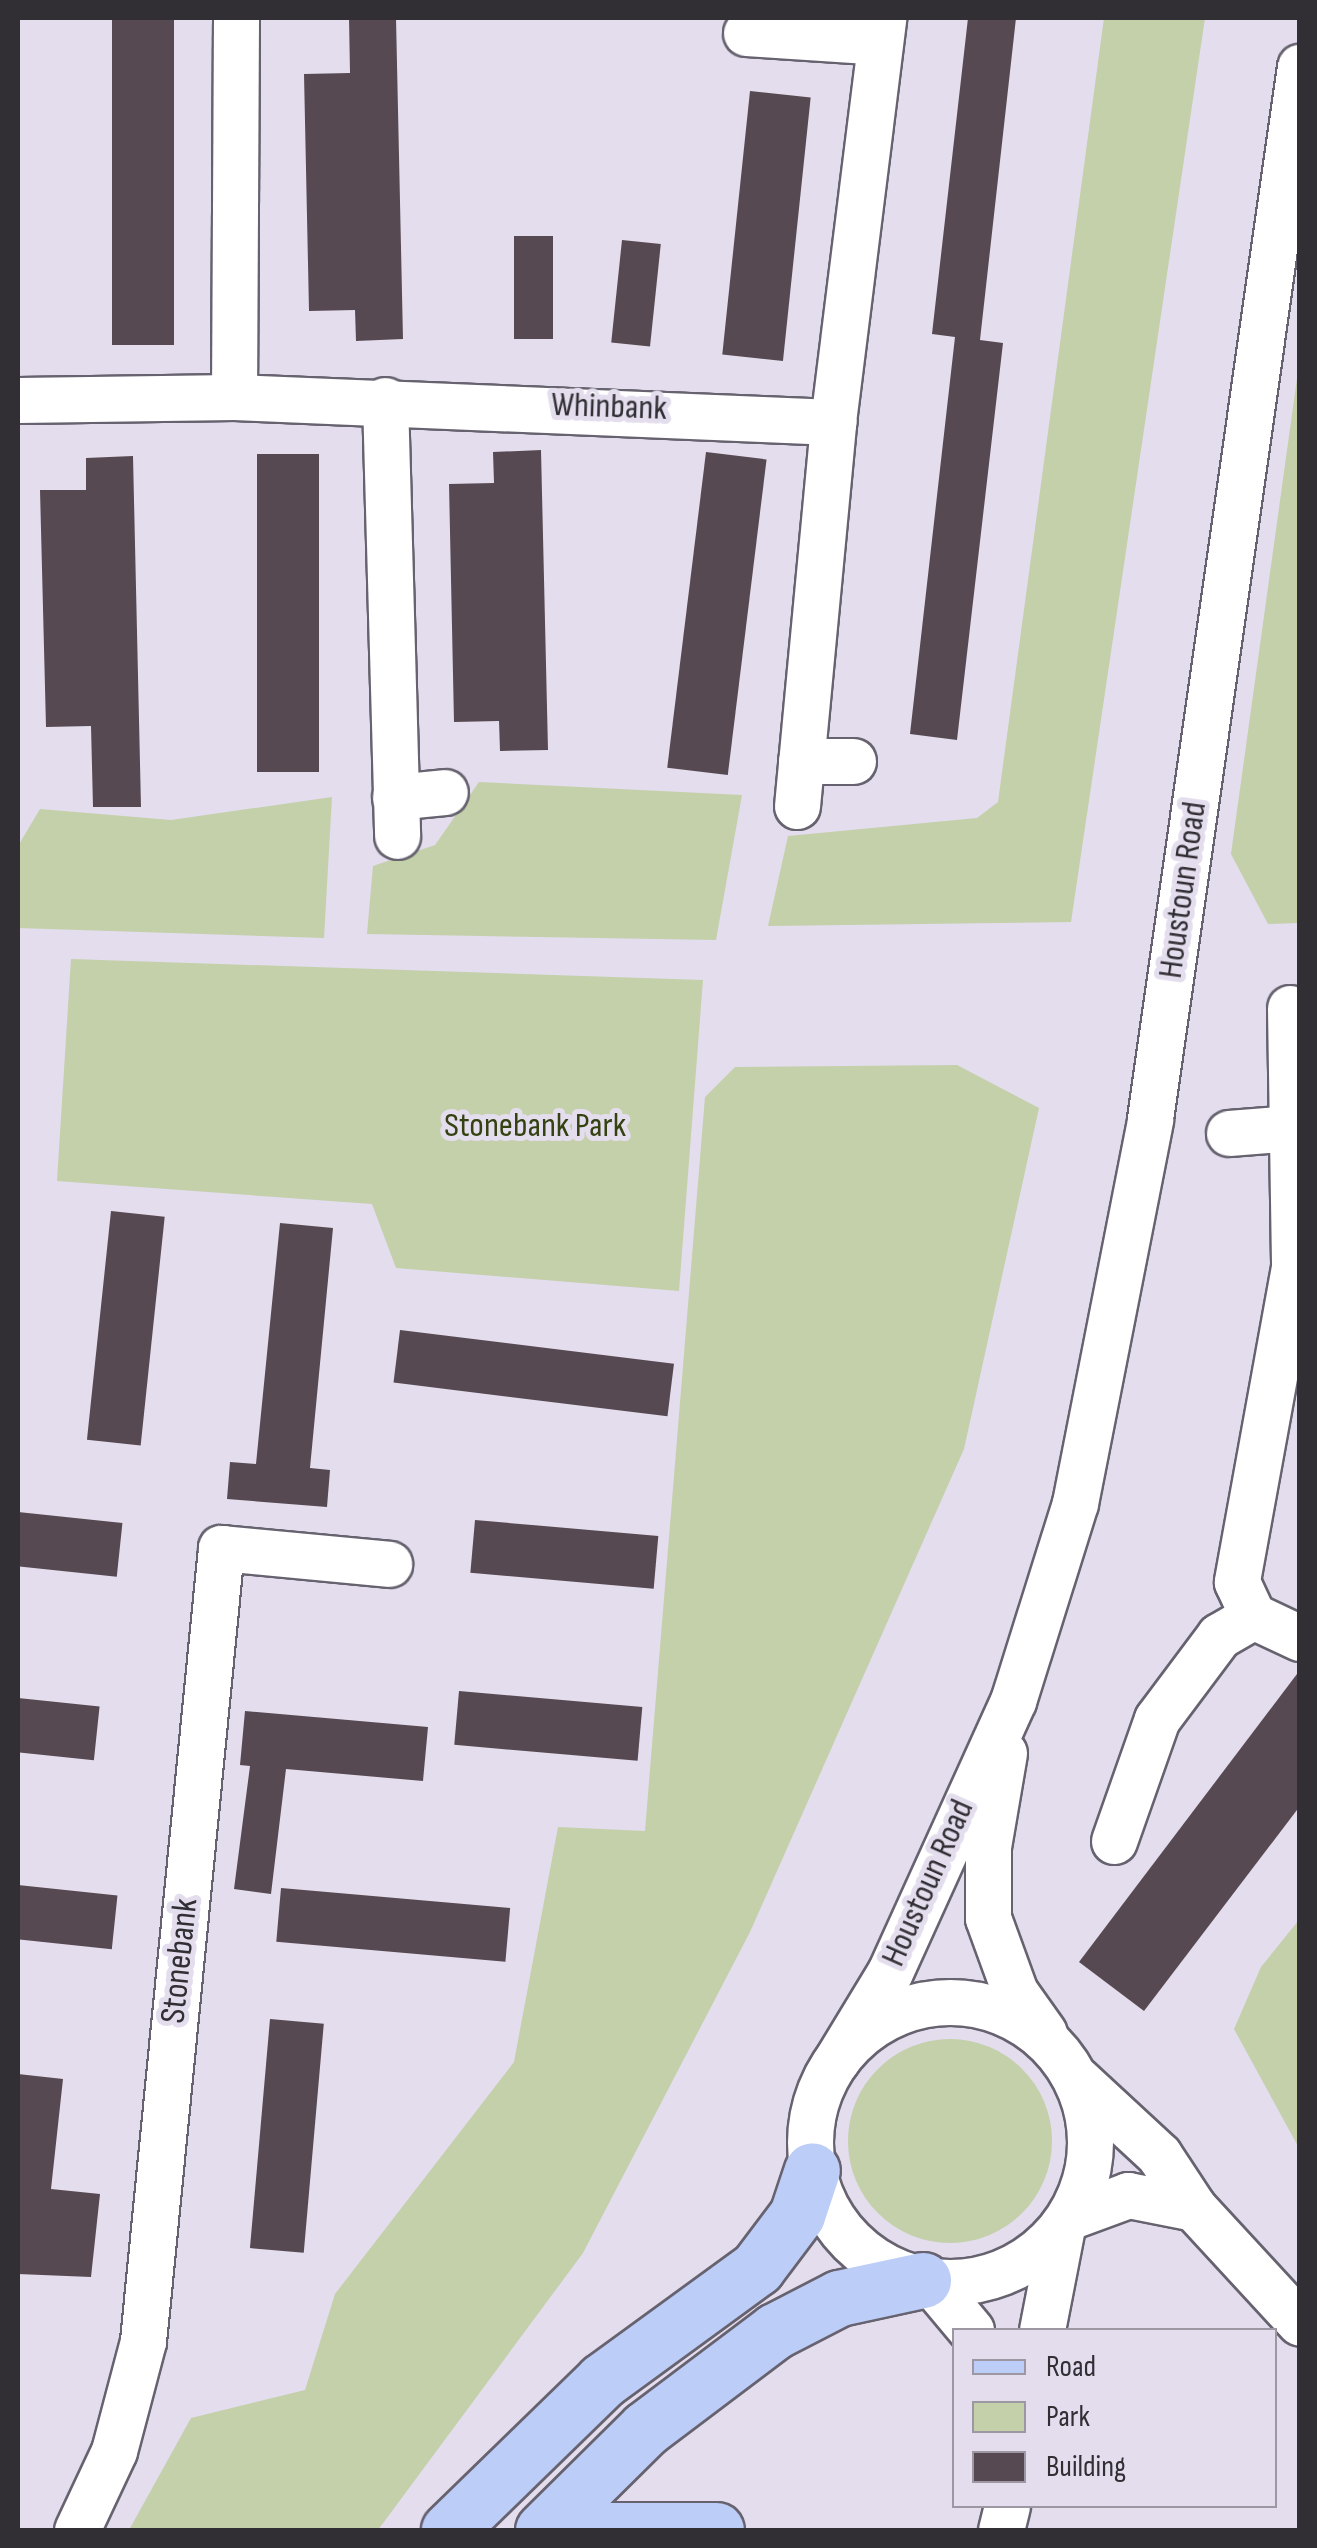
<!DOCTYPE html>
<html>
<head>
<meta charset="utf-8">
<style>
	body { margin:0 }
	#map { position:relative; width:1317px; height:2548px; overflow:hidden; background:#e3dded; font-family:"Sofia Sans Condensed",sans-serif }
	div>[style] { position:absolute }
	.green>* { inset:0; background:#c3d0aa }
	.round { border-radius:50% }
	.building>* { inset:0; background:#574951; transform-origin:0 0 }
	.roads { filter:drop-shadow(2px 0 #67626f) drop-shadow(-2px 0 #67626f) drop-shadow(0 2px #67626f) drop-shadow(0 -2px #67626f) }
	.minor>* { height:45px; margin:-22.5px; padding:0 22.5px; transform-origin:22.5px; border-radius:22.5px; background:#fff }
	.minor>.ring { margin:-22.5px; padding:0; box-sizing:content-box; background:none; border:45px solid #fff; border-radius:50% }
	.major>* { height:55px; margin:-27.5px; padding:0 27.5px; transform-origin:27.5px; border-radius:27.5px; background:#bccdf7 }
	span { translate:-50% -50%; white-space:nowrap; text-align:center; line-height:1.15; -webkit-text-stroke:10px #e3dded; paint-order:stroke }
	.street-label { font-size:35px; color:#312e34 }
	.park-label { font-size:35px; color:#344110 }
	.frame { position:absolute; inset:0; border:20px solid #312e34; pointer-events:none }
	.legend { position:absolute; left:952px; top:2328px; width:325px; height:180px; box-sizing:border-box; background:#e3dded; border:2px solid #9c97a3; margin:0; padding:12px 18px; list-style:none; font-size:30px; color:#312e34 }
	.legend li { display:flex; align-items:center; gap:20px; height:50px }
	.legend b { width:50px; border:2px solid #9c97a3 }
</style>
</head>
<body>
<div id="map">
	<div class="green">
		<div style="clip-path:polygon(1104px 18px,1205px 18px,1071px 922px,768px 926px,788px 836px,977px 818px,998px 802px)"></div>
		<div style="clip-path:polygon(1299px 364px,1299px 923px,1268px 924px,1231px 854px)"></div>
		<div style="clip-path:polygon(479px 782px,742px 795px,716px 940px,367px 934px,373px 866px,435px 845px)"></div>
		<div style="clip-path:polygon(332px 797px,324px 938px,18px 928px,18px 846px,40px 809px,171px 820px)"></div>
		<div style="clip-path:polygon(71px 959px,703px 980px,679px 1291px,396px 1268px,372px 1204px,57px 1181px)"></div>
		<div style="clip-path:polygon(957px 1065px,1039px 1108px,964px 1449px,750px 1932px,583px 2253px,378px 2530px,129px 2530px,191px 2418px,305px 2390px,335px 2294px,514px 2062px,558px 1827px,645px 1831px,705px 1097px,735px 1067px)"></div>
		<div style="clip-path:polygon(1299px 1920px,1299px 2148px,1234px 2029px,1261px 1967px)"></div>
		<div class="round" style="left:848px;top:2039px;width:204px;height:204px"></div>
	</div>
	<div class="building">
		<div style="left:112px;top:18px;width:62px;height:327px"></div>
		<div style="clip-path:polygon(349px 18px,396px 18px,403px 339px,356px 341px,355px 310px,309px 311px,304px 74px,350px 73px)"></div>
		<div style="clip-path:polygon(968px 18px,1016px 18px,980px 340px,1003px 343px,957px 740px,910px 734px,955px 337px,932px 334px)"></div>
		<div style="left:750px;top:91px;width:61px;height:265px;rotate:6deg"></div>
		<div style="left:514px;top:236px;width:39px;height:103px"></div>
		<div style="left:622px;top:240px;width:39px;height:103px;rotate:6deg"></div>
		<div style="clip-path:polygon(541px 450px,548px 750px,500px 751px,499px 721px,454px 722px,449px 484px,494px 483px,493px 452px)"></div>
		<div style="left:706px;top:452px;width:61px;height:318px;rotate:7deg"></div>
		<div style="left:319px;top:454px;width:318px;height:62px;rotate:90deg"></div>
		<div style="clip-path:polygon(133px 456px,141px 807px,93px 807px,91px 726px,46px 727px,40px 490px,86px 490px,86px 458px)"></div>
		<div style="left:111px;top:1211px;width:54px;height:230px;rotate:6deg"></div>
		<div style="clip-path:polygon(280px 1223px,333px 1228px,310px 1468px,330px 1470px,327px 1507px,227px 1499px,230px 1462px,256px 1464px)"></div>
		<div style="left:400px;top:1330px;width:276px;height:53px;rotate:7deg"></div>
		<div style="left:18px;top:1512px;width:105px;height:54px;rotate:6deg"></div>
		<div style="left:475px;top:1520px;width:184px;height:53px;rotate:5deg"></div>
		<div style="clip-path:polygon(1300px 1670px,1300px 1806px,1144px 2011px,1079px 1962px)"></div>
		<div style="left:459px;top:1691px;width:184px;height:54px;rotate:5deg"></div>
		<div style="left:18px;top:1698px;width:82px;height:54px;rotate:6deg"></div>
		<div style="clip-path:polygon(245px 1711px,428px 1727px,423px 1781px,286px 1769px,271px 1894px,234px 1889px,250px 1766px,240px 1765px)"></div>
		<div style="left:18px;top:1885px;width:100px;height:54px;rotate:6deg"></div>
		<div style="left:281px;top:1888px;width:230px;height:54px;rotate:5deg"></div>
		<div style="left:270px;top:2019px;width:54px;height:230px;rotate:5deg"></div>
		<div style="clip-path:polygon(18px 2074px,63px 2079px,51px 2189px,100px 2194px,91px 2277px,18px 2274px)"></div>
	</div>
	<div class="roads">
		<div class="minor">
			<div style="left:236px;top:18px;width:379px;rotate:90.3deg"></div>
			<div style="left:234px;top:397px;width:600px;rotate:2.39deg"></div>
			<div style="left:833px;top:422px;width:407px;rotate:-82.9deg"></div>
			<div style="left:746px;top:33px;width:134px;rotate:3.8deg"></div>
			<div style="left:18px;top:400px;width:216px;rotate:-0.8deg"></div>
			<div style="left:385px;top:400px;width:436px;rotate:88.4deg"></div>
			<div style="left:801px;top:761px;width:52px"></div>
			<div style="left:395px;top:797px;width:50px;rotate:-5.7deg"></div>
			<div style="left:797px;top:806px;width:386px;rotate:-84.6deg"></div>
			<div style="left:1290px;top:1008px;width:259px;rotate:89.1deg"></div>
			<div style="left:1294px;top:1267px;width:320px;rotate:100.3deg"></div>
			<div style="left:1237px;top:1582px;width:38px;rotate:65deg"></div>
			<div style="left:1253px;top:1616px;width:52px;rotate:25.1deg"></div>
			<div style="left:1229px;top:1133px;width:63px;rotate:-4.5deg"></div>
			<div style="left:1004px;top:1753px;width:95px;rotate:99.7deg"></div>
			<div style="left:988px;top:1847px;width:71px;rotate:90deg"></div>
			<div style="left:988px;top:1918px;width:79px;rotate:70deg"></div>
			<div style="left:1015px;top:1992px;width:50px;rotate:54.7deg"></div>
			<div style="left:1114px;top:1841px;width:129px;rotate:-70.6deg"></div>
			<div style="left:1157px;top:1719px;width:104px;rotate:-53.2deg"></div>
			<div style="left:1219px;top:1636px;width:39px;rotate:-30deg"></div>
			<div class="ring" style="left:810px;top:2002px;width:235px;height:235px"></div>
			<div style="left:836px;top:2061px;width:104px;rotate:-58.8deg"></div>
			<div style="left:890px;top:1972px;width:298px;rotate:-65.6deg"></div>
			<div style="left:1013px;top:1701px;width:207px;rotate:-72.6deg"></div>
			<div style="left:1075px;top:1503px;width:391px;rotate:-78.9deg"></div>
			<div style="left:1150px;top:1119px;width:1063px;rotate:-81.89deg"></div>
			<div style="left:1077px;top:2079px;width:112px;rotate:42.8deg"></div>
			<div style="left:1159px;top:2155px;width:64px;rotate:56.6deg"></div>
			<div style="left:1194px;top:2208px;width:156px;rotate:47.3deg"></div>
			<div style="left:1069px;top:2217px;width:63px;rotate:-20.4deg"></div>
			<div style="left:1128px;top:2195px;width:67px;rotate:11.1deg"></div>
			<div style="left:930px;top:2281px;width:64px;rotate:50.1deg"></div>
			<div style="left:1042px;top:2330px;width:105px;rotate:-79deg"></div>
			<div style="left:77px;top:2530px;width:87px;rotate:-64.9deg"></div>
			<div style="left:114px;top:2451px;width:114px;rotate:-75.2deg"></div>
			<div style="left:143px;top:2341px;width:797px;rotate:-84.38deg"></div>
			<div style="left:221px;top:1548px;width:169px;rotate:5.4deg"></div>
			<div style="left:1001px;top:2530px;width:25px;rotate:-76deg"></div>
		</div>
		<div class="major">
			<div style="left:449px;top:2530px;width:214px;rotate:-44.2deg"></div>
			<div style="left:602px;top:2381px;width:192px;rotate:-36.1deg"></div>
			<div style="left:757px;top:2268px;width:66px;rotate:-53deg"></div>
			<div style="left:797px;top:2215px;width:47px;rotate:-71.6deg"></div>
			<div style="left:543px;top:2530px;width:144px;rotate:-44.7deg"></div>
			<div style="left:645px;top:2429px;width:163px;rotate:-37deg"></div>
			<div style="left:775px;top:2331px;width:72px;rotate:-27.3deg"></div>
			<div style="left:839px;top:2298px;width:86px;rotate:-12.1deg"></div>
			<div style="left:610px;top:2530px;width:106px"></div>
		</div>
	</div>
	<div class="street-label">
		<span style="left:609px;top:407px;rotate:2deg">Whinbank</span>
		<span style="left:1183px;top:890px;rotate:-82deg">Houstoun Road</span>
		<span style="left:928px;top:1883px;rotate:-66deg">Houstoun Road</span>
		<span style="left:180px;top:1961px;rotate:-84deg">Stonebank</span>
	</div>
	<div class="park-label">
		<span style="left:535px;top:1126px">Stonebank Park</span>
	</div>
	<div class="frame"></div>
	<ul class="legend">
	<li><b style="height:12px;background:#bccdf7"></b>Road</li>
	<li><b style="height:28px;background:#c3d0aa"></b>Park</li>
	<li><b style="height:28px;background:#574951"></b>Building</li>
	</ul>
</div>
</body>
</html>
